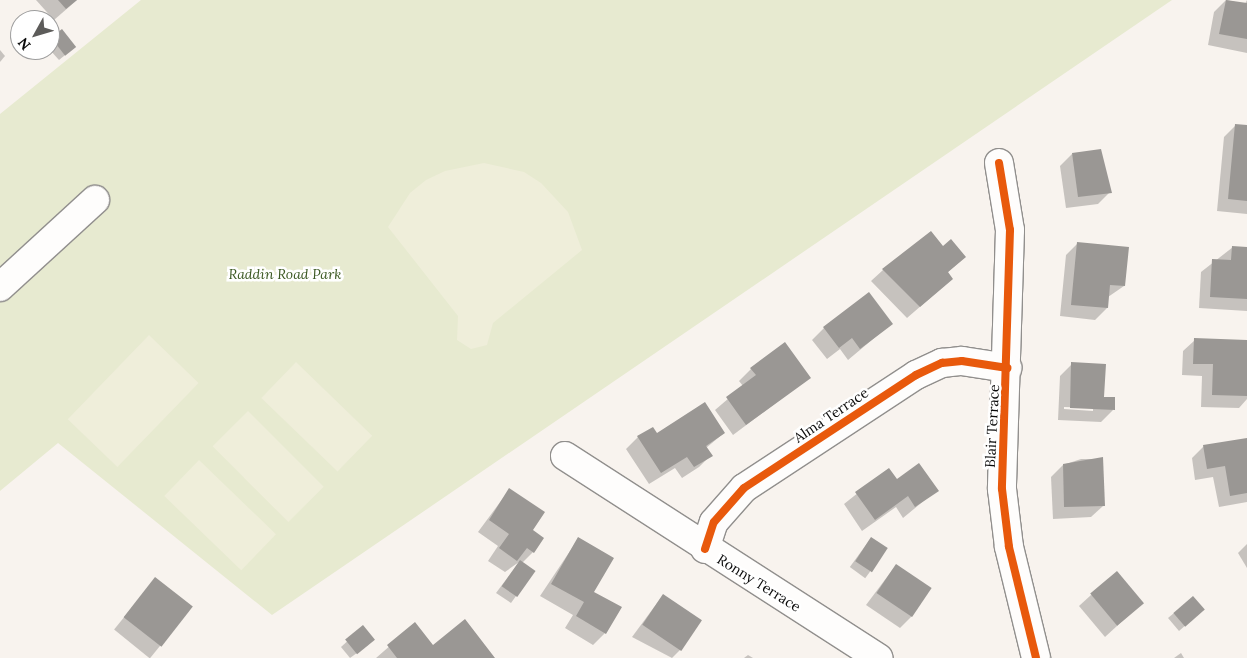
<!DOCTYPE html>
<html>
<head>
<meta charset="utf-8">
<style>
	body { margin:0 }
	#map { position:relative; width:1247px; height:658px; overflow:hidden; background:#f8f3ee; font-family:Lora,serif }
	div>[style] { position:absolute }
	.green>* { inset:0; background:#e7ead0 }
	.pitch>* { inset:0; background:#efeeda; transform-origin:0 0 }
	.shadow>* { inset:0; background:#0003; transform-origin:0 0 }
	.building>* { inset:0; background:#9a9794; transform-origin:0 0 }
	.roads { filter:drop-shadow(1px 0 #918f8d) drop-shadow(-1px 0 #918f8d) drop-shadow(0 1px #918f8d) drop-shadow(0 -1px #918f8d) }
	.minor>* { height:28px; margin:-14px; padding:0 14px; transform-origin:14px; border-radius:14px; background:#fefdfc }
	.cycleway>* { height:8px; margin:-4px; padding:0 4px; transform-origin:4px; border-radius:4px; background:#e8590c }
	span { translate:-50% -50%; white-space:nowrap; text-align:center; line-height:1.15; -webkit-text-stroke:5px #fff; paint-order:stroke }
	.park-label { font-size:14px; color:#3c5923; font-style:italic }
	.street-label { font-size:14px; color:#0a0a0a }
	.north { position:absolute; left:10px; top:10px; width:50px; height:50px; box-sizing:border-box; background:#fff; border:1px solid #9d9d9d; border-radius:50%; rotate:231deg; font-size:14px; font-weight:700; line-height:20px; text-align:center; color:#0a0a0a }
	.north::after { content:''; display:block; margin:auto; width:18px; height:22px; background:#5d5c5a; clip-path:polygon(50% 0,100% 100%,50% 72%,0 100%) }
</style>
</head>
<body>
<div id="map">
	<div class="green">
		<div style="clip-path:polygon(141px 0,1172px 0,272px 615px,58px 443px,0 491px,0 114px)"></div>
	</div>
	<div class="pitch">
		<div style="clip-path:polygon(484px 163px,524px 172px,541px 183px,568px 212px,582px 250px,493px 323px,487px 345px,471px 349px,457px 340px,458px 316px,388px 227px,410px 193px,426px 180px,445px 171px)"></div>
		<div style="left:149px;top:335px;width:69px;height:117px;rotate:44deg"></div>
		<div style="left:296px;top:362px;width:106px;height:50px;rotate:44deg"></div>
		<div style="left:248px;top:411px;width:107px;height:50px;rotate:45deg"></div>
		<div style="left:199px;top:460px;width:107px;height:50px;rotate:44deg"></div>
	</div>
	<div class="shadow">
		<div style="clip-path:polygon(36px 0,77px 0,54px 20px)"></div>
		<div style="clip-path:polygon(1226px 0,1245px 4px,1247px 0,1247px 53px,1208px 45px,1214px 12px)"></div>
		<div style="clip-path:polygon(62px 31px,75px 47px,59px 60px,50px 50px,50px 41px)"></div>
		<div style="clip-path:polygon(0 50px,5px 56px,0 62px)"></div>
		<div style="clip-path:polygon(1236px 125px,1247px 126px,1247px 214px,1217px 211px,1224px 137px)"></div>
		<div style="clip-path:polygon(1072px 154px,1110px 192px,1098px 204px,1066px 208px,1060px 166px)"></div>
		<div style="clip-path:polygon(1078px 243px,1124px 286px,1108px 297px,1107px 308px,1095px 320px,1060px 316px,1066px 255px)"></div>
		<div style="clip-path:polygon(943px 247px,965px 257px,947px 273px,952px 279px,907px 318px,871px 281px,883px 270px)"></div>
		<div style="clip-path:polygon(1233px 247px,1247px 248px,1247px 311px,1199px 308px,1201px 272px)"></div>
		<div style="clip-path:polygon(891px 324px,848px 360px,840px 349px,827px 359px,812px 340px,824px 328px)"></div>
		<div style="clip-path:polygon(1195px 340px,1247px 341px,1247px 399px,1239px 408px,1201px 407px,1202px 376px,1182px 375px,1183px 351px)"></div>
		<div style="clip-path:polygon(evenodd,1072px 364px,1113px 410px,1101px 422px,1058px 420px,1060px 376px,1072px 364px,1064px 407px,1093px 408px,1093px 411px,1064px 409px,1064px 407px)"></div>
		<div style="clip-path:polygon(751px 369px,809px 378px,733px 435px,715px 410px,743px 386px,739px 381px)"></div>
		<div style="clip-path:polygon(724px 433px,706px 448px,711px 455px,699px 467px,682px 478px,675px 468px,649px 484px,626px 449px,638px 437px)"></div>
		<div style="clip-path:polygon(1247px 439px,1247px 502px,1219px 507px,1213px 477px,1195px 480px,1192px 458px,1204px 446px)"></div>
		<div style="clip-path:polygon(1081px 459px,1102px 459px,1103px 506px,1091px 517px,1053px 519px,1051px 477px,1063px 465px)"></div>
		<div style="clip-path:polygon(888px 469px,897px 481px,937px 490px,903px 518px,896px 507px,862px 531px,844px 504px)"></div>
		<div style="clip-path:polygon(509px 490px,531px 530px,533px 552px,522px 563px,534px 571px,511px 603px,496px 593px,519px 562px,505px 572px,488px 561px,498px 546px,478px 532px)"></div>
		<div style="left:871px;top:538px;width:19px;height:36px;rotate:36deg"></div>
		<div style="clip-path:polygon(578px 539px,605px 633px,593px 645px,565px 628px,573px 615px,540px 596px)"></div>
		<div style="clip-path:polygon(1247px 544px,1247px 568px,1238px 553px)"></div>
		<div style="clip-path:polygon(896px 565px,912px 616px,900px 628px,866px 605px)"></div>
		<div style="left:155px;top:579px;width:46px;height:65px;rotate:39deg"></div>
		<div style="clip-path:polygon(663px 595px,681px 649px,672px 658px,632px 637px)"></div>
		<div style="clip-path:polygon(1091px 595px,1142px 603px,1105px 637px,1079px 606px)"></div>
		<div style="clip-path:polygon(1203px 610px,1179px 631px,1168px 618px,1174px 613px)"></div>
		<div style="clip-path:polygon(465px 620px,494px 658px,376px 658px,415px 624px,433px 646px)"></div>
		<div style="clip-path:polygon(363px 627px,368px 645px,350px 658px,341px 647px)"></div>
		<div style="clip-path:polygon(1181px 653px,1184px 658px,1174px 658px)"></div>
		<div style="clip-path:polygon(748px 655px,753px 658px,744px 658px)"></div>
	</div>
	<div class="building">
		<div style="clip-path:polygon(58px 0,77px 0,66px 9px)"></div>
		<div style="clip-path:polygon(1226px 0,1247px 3px,1247px 39px,1219px 34px)"></div>
		<div style="left:62px;top:29px;width:23px;height:14px;rotate:52deg"></div>
		<div style="clip-path:polygon(1235px 124px,1247px 125px,1247px 201px,1228px 199px)"></div>
		<div style="clip-path:polygon(1101px 149px,1112px 193px,1078px 197px,1072px 153px)"></div>
		<div style="clip-path:polygon(931px 231px,943px 246px,951px 239px,966px 257px,948px 272px,953px 279px,920px 307px,882px 269px)"></div>
		<div style="clip-path:polygon(1077px 242px,1129px 247px,1125px 286px,1110px 285px,1108px 308px,1071px 305px)"></div>
		<div style="clip-path:polygon(1232px 246px,1247px 247px,1247px 299px,1210px 297px,1212px 259px,1231px 260px)"></div>
		<div style="clip-path:polygon(869px 292px,893px 324px,860px 349px,852px 338px,839px 348px,823px 327px)"></div>
		<div style="clip-path:polygon(1194px 338px,1247px 340px,1247px 396px,1212px 395px,1213px 364px,1193px 364px)"></div>
		<div style="clip-path:polygon(785px 342px,811px 378px,746px 425px,726px 397px,756px 375px,750px 368px)"></div>
		<div style="clip-path:polygon(1071px 362px,1106px 364px,1104px 397px,1115px 397px,1115px 410px,1070px 408px)"></div>
		<div style="clip-path:polygon(705px 402px,725px 433px,706px 446px,713px 456px,694px 467px,687px 457px,661px 473px,637px 436px,653px 427px,657px 433px)"></div>
		<div style="clip-path:polygon(1247px 438px,1247px 493px,1230px 496px,1225px 466px,1207px 469px,1203px 445px)"></div>
		<div style="clip-path:polygon(1103px 457px,1105px 506px,1064px 507px,1063px 464px)"></div>
		<div style="clip-path:polygon(919px 463px,939px 491px,915px 507px,908px 496px,875px 520px,855px 492px,889px 468px,897px 479px)"></div>
		<div style="clip-path:polygon(509px 488px,545px 512px,533px 530px,544px 538px,534px 553px,527px 548px,517px 561px,499px 548px,509px 534px,489px 520px)"></div>
		<div style="clip-path:polygon(578px 537px,614px 558px,594px 592px,622px 607px,606px 634px,576px 616px,584px 602px,551px 584px)"></div>
		<div style="left:871px;top:537px;width:20px;height:29px;rotate:33deg"></div>
		<div style="left:520px;top:560px;width:19px;height:32px;rotate:35deg"></div>
		<div style="left:896px;top:564px;width:43px;height:35px;rotate:34deg"></div>
		<div style="left:1117px;top:571px;width:42px;height:35px;rotate:50deg"></div>
		<div style="left:155px;top:577px;width:48px;height:51px;rotate:38deg"></div>
		<div style="left:663px;top:594px;width:47px;height:37px;rotate:34deg"></div>
		<div style="left:1193px;top:596px;width:18px;height:26px;rotate:49deg"></div>
		<div style="clip-path:polygon(465px 619px,495px 658px,397px 658px,387px 645px,415px 622px,433px 645px)"></div>
		<div style="left:363px;top:625px;width:19px;height:23px;rotate:51deg"></div>
	</div>
	<div class="roads">
		<div class="minor">
			<div style="left:999px;top:163px;width:68px;rotate:80.7deg"></div>
			<div style="left:1010px;top:230px;width:259px;rotate:91.8deg"></div>
			<div style="left:1002px;top:489px;width:58px;rotate:83.1deg"></div>
			<div style="left:1009px;top:547px;width:114px;rotate:76.3deg"></div>
			<div style="left:0;top:287px;width:129px;rotate:-42.5deg"></div>
			<div style="left:565px;top:456px;width:373px;rotate:32.8deg"></div>
			<div style="left:705px;top:549px;width:28px;rotate:-72deg"></div>
			<div style="left:714px;top:522px;width:45px;rotate:-48.6deg"></div>
			<div style="left:744px;top:488px;width:206px;rotate:-33.3deg"></div>
			<div style="left:916px;top:375px;width:29px;rotate:-25deg"></div>
			<div style="left:942px;top:363px;width:20px;rotate:-6deg"></div>
			<div style="left:962px;top:361px;width:46px;rotate:8.8deg"></div>
		</div>
	</div>
	<div class="cycleway">
		<div style="left:999px;top:163px;width:68px;rotate:80.7deg"></div>
		<div style="left:1010px;top:230px;width:259px;rotate:91.8deg"></div>
		<div style="left:1002px;top:489px;width:58px;rotate:83.1deg"></div>
		<div style="left:1009px;top:547px;width:114px;rotate:76.3deg"></div>
		<div style="left:705px;top:549px;width:28px;rotate:-72deg"></div>
		<div style="left:714px;top:522px;width:45px;rotate:-48.6deg"></div>
		<div style="left:744px;top:488px;width:206px;rotate:-33.3deg"></div>
		<div style="left:916px;top:375px;width:29px;rotate:-25deg"></div>
		<div style="left:942px;top:363px;width:20px;rotate:-6deg"></div>
		<div style="left:962px;top:361px;width:46px;rotate:8.8deg"></div>
	</div>
	<div class="park-label">
		<span style="left:285px;top:274px">Raddin Road Park</span>
	</div>
	<div class="street-label">
		<span style="left:831px;top:415px;rotate:-34deg">Alma Terrace</span>
		<span style="left:992px;top:426px;rotate:-87deg">Blair Terrace</span>
		<span style="left:759px;top:583px;rotate:32deg">Ronny Terrace</span>
	</div>
	<div class="north">N</div>
</div>
</body>
</html>
